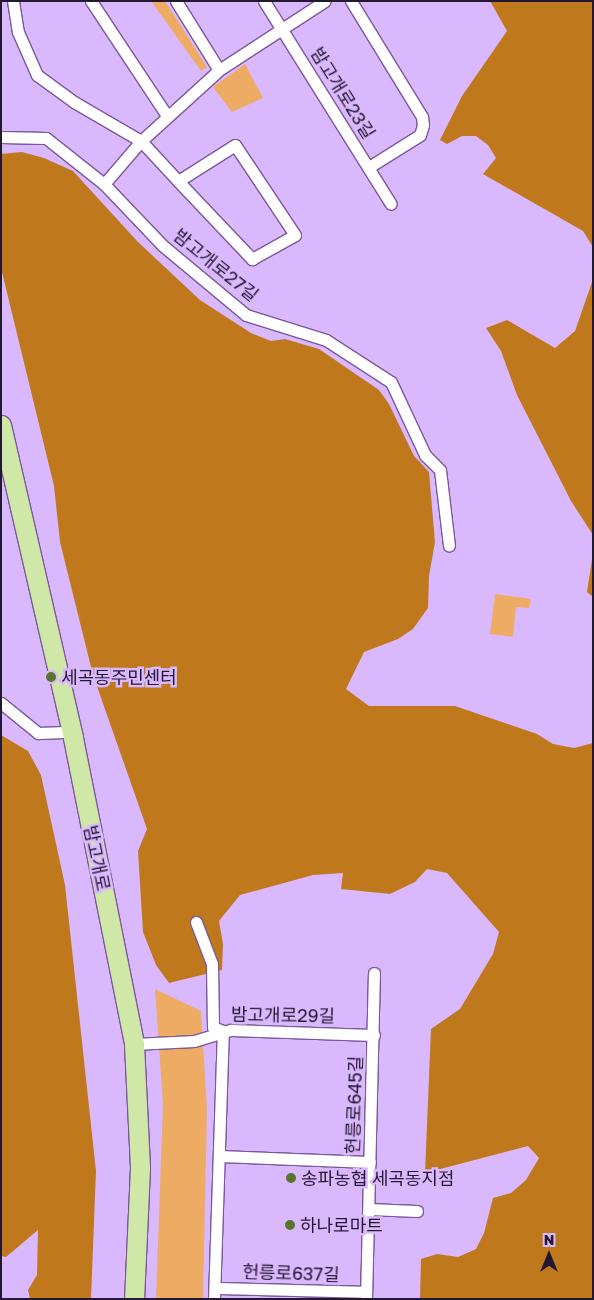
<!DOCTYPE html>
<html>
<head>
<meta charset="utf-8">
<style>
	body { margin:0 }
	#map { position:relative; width:594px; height:1300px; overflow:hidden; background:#dab8fe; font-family:"Golos Text","Noto Sans KR",sans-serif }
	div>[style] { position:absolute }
	.green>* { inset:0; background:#eeab64 }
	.forest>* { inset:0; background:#c0781c }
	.roads { filter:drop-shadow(1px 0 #795998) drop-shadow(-1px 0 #795998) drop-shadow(0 1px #795998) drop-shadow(0 -1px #795998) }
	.minor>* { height:11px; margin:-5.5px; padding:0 5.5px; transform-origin:5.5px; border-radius:5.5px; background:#fff }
	.primary>* { height:19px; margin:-9.5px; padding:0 9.5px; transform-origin:9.5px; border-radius:9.5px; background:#d0e8a7 }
	.dots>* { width:14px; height:14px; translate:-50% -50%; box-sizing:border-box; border:2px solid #dab8fe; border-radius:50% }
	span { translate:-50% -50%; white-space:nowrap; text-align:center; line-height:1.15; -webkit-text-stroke:5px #dab8fe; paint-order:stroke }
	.street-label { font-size:18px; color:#241731 }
	.poi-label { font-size:18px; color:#241731 }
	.left { translate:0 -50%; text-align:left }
	.frame { position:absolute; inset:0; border:2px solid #241731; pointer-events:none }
	.north { position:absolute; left:524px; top:1230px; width:50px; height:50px; -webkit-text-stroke:4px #dab8fe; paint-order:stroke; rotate:0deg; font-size:14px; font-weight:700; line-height:20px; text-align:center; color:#241731 }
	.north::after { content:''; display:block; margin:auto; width:18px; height:22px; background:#241731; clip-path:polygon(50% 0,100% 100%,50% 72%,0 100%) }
</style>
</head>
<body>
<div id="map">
	<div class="green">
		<div style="clip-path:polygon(151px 1px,165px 1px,207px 67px,201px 71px)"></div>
		<div style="clip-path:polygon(245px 64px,263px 98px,232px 112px,213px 87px)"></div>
		<div style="clip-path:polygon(495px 594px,531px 599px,529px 608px,516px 607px,513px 637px,490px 634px)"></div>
		<div style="clip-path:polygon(155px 989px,201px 1011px,207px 1109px,203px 1299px,156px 1299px,163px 1104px)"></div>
	</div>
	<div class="forest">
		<div style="clip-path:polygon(490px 1px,593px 1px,593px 247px,583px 231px,483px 174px,496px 158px,488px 145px,476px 136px,462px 136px,447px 144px,440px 140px,462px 96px,507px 31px)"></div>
		<div style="clip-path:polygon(22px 152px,44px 158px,73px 171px,138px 242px,200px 300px,251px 333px,271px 341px,285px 339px,319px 349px,379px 390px,389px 404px,414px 456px,429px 472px,435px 542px,429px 576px,428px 608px,413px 629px,398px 639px,364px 652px,346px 689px,369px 706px,455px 706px,537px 734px,553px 744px,574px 748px,593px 743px,593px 1299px,420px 1299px,421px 1259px,437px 1254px,458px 1257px,476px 1249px,484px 1233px,493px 1198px,511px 1193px,526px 1180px,539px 1158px,528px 1146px,425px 1173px,431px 1029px,460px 1009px,493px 954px,499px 932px,447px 873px,427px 869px,415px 882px,390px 894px,341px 889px,343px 873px,313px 875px,240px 895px,219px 921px,223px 944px,222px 970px,169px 983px,156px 965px,143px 932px,138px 851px,147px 829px,93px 675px,60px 542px,54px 486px,1px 268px,1px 154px)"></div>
		<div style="clip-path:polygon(593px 279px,593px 535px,571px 501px,517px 395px,501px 351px,486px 328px,507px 320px,555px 348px,575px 331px)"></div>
		<div style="clip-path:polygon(593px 553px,593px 597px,587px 592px)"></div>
		<div style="clip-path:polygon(1px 735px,28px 751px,41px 775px,65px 885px,96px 1171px,91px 1299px,30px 1299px,28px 1290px,37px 1275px,38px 1230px,6px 1257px,1px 1256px)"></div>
	</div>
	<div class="roads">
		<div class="minor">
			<div style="left:13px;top:1px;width:31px;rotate:81deg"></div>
			<div style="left:18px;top:32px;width:47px;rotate:66.2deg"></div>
			<div style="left:37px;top:75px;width:46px;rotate:36.1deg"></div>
			<div style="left:74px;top:102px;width:78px;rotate:30.2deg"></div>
			<div style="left:141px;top:141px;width:105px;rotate:-42.3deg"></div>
			<div style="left:219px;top:70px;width:126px;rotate:-33.1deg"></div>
			<div style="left:91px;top:1px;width:138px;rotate:56.5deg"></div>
			<div style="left:176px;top:1px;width:81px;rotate:58.1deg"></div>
			<div style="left:264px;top:1px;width:239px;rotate:58deg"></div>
			<div style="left:351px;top:1px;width:136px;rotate:58.5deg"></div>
			<div style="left:422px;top:117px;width:8px;rotate:83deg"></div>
			<div style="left:423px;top:125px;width:10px;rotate:107deg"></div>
			<div style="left:420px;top:135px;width:60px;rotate:147.9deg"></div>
			<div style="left:1px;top:137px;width:45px;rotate:1.3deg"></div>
			<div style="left:46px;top:138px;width:74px;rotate:38.4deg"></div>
			<div style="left:104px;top:184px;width:84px;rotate:46.4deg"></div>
			<div style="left:162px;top:245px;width:109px;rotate:39.8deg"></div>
			<div style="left:246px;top:315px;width:84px;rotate:17.4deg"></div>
			<div style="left:326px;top:340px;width:77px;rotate:32.9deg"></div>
			<div style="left:391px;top:382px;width:81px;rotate:65deg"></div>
			<div style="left:425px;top:455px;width:21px;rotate:45deg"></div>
			<div style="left:440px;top:470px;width:76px;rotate:83.2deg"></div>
			<div style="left:104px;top:184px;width:57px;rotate:-49.3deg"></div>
			<div style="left:141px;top:141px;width:54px;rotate:47.2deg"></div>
			<div style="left:178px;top:181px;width:108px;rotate:46.5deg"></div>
			<div style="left:252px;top:259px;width:49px;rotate:-29.2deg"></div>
			<div style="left:295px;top:235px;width:108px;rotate:-123.7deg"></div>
			<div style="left:235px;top:145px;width:67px;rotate:147.7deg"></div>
			<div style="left:1px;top:703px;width:48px;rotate:39deg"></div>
			<div style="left:38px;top:733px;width:33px;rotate:-2deg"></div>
			<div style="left:196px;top:922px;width:45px;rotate:69.1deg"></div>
			<div style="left:212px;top:964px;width:63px;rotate:89.1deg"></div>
			<div style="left:213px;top:1027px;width:11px;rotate:22deg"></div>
			<div style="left:134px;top:1044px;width:60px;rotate:-2.9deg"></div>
			<div style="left:194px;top:1041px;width:38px;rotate:-17deg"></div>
			<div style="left:230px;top:1030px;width:144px;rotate:2deg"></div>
			<div style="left:219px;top:1156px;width:151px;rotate:2.3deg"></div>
			<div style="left:369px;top:1209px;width:48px;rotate:2.4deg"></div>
			<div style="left:215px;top:1288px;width:151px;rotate:1.5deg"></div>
			<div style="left:214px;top:1299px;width:268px;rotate:-88.1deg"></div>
			<div style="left:366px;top:1299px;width:326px;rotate:-88.6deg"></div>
		</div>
		<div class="primary">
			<div style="left:1px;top:425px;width:321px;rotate:77deg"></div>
			<div style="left:73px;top:738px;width:312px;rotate:78.7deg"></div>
			<div style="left:134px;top:1044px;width:124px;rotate:87.2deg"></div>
			<div style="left:140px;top:1168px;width:131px;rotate:92.6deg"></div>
		</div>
	</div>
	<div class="dots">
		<div style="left:51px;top:677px;background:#5a7529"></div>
		<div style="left:291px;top:1178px;background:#5a7529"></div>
		<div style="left:290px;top:1225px;background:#5a7529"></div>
	</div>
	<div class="street-label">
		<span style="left:343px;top:93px;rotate:58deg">밤고개로23길</span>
		<span style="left:216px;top:265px;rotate:39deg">밤고개로27길</span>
		<span style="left:97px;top:858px;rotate:78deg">밤고개로</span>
		<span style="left:283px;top:1015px;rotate:1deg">밤고개로29길</span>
		<span style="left:354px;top:1105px;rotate:-88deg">헌릉로645길</span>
		<span style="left:291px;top:1273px;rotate:2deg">헌릉로637길</span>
	</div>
	<div class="poi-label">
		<span class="left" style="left:61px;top:677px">세곡동주민센터</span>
		<span class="left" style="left:301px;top:1178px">송파농협 세곡동지점</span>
		<span class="left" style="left:300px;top:1225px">하나로마트</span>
	</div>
	<div class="frame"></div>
	<div class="north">N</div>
</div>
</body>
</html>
